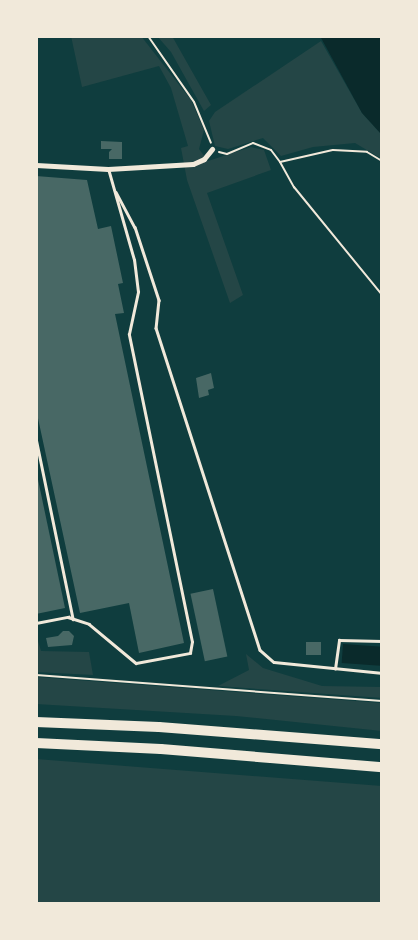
<!DOCTYPE html>
<html>
<head>
<meta charset="utf-8">
<style>
	body { margin:0 }
	#map { position:relative; width:418px; height:940px; overflow:hidden; background:#0f3d3e; font-family:"Roboto Serif",serif }
	div>[style] { position:absolute }
	.green>* { inset:0; background:#244646 }
	.water>* { inset:0; background:#0a2a2b; transform-origin:0 0 }
	.building>* { inset:0; background:#486865; transform-origin:0 0 }
	.path>* { height:2px; margin:-1px; padding:0 1px; transform-origin:1px; border-radius:1px; background:#f1e9da }
	.service>* { height:2.5px; margin:-1.25px; padding:0 1.25px; transform-origin:1.25px; border-radius:1.25px; background:#f1e9da }
	.minor>* { height:5px; margin:-2.5px; padding:0 2.5px; transform-origin:2.5px; border-radius:2.5px; background:#f1e9da }
	.motorway>* { height:10px; margin:-5px; padding:0 5px; transform-origin:5px; border-radius:5px; background:#f1e9da }
	span { translate:-50% -50%; white-space:nowrap; text-align:center; line-height:1.15; -webkit-text-stroke:4px #f1e9da; paint-order:stroke }
	.frame { position:absolute; inset:0; border:38px solid #f1e9da; pointer-events:none }
</style>
</head>
<body>
<div id="map">
	<div class="green">
		<div style="clip-path:polygon(71px 36px,141px 36px,191px 100px,204px 130px,199px 149px,208px 161px,251px 147px,264px 150px,271px 170px,207px 193px,243px 295px,230px 303px,187px 180px,181px 148px,188px 146px,171px 88px,159px 66px,82px 87px)"></div>
		<div style="clip-path:polygon(157px 36px,172px 36px,211px 105px,204px 111px,171px 52px)"></div>
		<div style="clip-path:polygon(321px 41px,362px 113px,382px 135px,382px 159px,355px 143px,313px 147px,281px 156px,263px 138px,228px 149px,215px 146px,209px 121px,215px 112px)"></div>
		<div style="clip-path:polygon(36px 634px,41px 651px,89px 652px,93px 675px,36px 672px)"></div>
		<div style="clip-path:polygon(246px 654px,263px 668px,322px 686px,382px 687px,382px 698px,218px 686px,249px 670px)"></div>
		<div style="clip-path:polygon(36px 677px,382px 703px,382px 731px,236px 716px,36px 704px)"></div>
		<div style="clip-path:polygon(36px 759px,382px 786px,382px 904px,36px 904px)"></div>
	</div>
	<div class="water">
		<div style="clip-path:polygon(320px 36px,382px 36px,382px 135px,362px 113px)"></div>
		<div style="left:343px;top:644px;width:39px;height:19px;rotate:4deg"></div>
	</div>
	<div class="building">
		<div style="clip-path:polygon(101px 141px,122px 142px,122px 159px,109px 159px,109px 152px,112px 149px,101px 149px)"></div>
		<div style="clip-path:polygon(36px 176px,87px 180px,98px 229px,111px 226px,123px 283px,118px 284px,124px 313px,115px 314px,184px 643px,139px 653px,129px 603px,80px 613px,36px 409px)"></div>
		<div style="clip-path:polygon(211px 373px,214px 388px,208px 390px,209px 395px,199px 398px,196px 378px)"></div>
		<div style="clip-path:polygon(36px 470px,65px 608px,36px 614px)"></div>
		<div style="left:213px;top:589px;width:69px;height:23px;rotate:78deg"></div>
		<div style="clip-path:polygon(63px 631px,69px 631px,74px 636px,72px 645px,48px 647px,46px 638px,58px 636px)"></div>
		<div style="left:306px;top:642px;width:15px;height:13px"></div>
	</div>
	<div class="path">
		<div style="left:148px;top:36px;width:80px;rotate:55.1deg"></div>
		<div style="left:194px;top:102px;width:44px;rotate:67.5deg"></div>
		<div style="left:219px;top:152px;width:8px;rotate:14deg"></div>
		<div style="left:227px;top:154px;width:28px;rotate:-23deg"></div>
		<div style="left:253px;top:143px;width:19px;rotate:21deg"></div>
		<div style="left:271px;top:150px;width:15px;rotate:53deg"></div>
		<div style="left:280px;top:162px;width:54px;rotate:-12.8deg"></div>
		<div style="left:333px;top:150px;width:34px;rotate:3deg"></div>
		<div style="left:367px;top:152px;width:17px;rotate:31deg"></div>
		<div style="left:280px;top:162px;width:29px;rotate:61deg"></div>
		<div style="left:294px;top:187px;width:139px;rotate:50.8deg"></div>
		<div style="left:36px;top:675px;width:347px;rotate:4.3deg"></div>
	</div>
	<div class="service">
		<div style="left:116px;top:192px;width:40px;rotate:62deg"></div>
		<div style="left:135px;top:227px;width:77px;rotate:71.8deg"></div>
		<div style="left:159px;top:300px;width:28px;rotate:96deg"></div>
		<div style="left:156px;top:328px;width:338px;rotate:72.1deg"></div>
		<div style="left:260px;top:650px;width:18px;rotate:41deg"></div>
		<div style="left:274px;top:662px;width:109px;rotate:5.8deg"></div>
		<div style="left:36px;top:438px;width:185px;rotate:78.4deg"></div>
		<div style="left:36px;top:623px;width:33px;rotate:-11deg"></div>
		<div style="left:68px;top:617px;width:22px;rotate:18deg"></div>
		<div style="left:89px;top:624px;width:61px;rotate:39.7deg"></div>
		<div style="left:136px;top:663px;width:55px;rotate:-10.5deg"></div>
		<div style="left:190px;top:653px;width:11px;rotate:-80deg"></div>
		<div style="left:192px;top:642px;width:314px;rotate:-101.6deg"></div>
		<div style="left:129px;top:334px;width:43px;rotate:-77.9deg"></div>
		<div style="left:138px;top:292px;width:32px;rotate:-97deg"></div>
		<div style="left:134px;top:260px;width:95px;rotate:-105.9deg"></div>
		<div style="left:335px;top:669px;width:29px;rotate:-82deg"></div>
		<div style="left:339px;top:640px;width:43px;rotate:1.3deg"></div>
	</div>
	<div class="minor">
		<div style="left:36px;top:165px;width:72px;rotate:3.2deg"></div>
		<div style="left:108px;top:169px;width:85px;rotate:-3.4deg"></div>
		<div style="left:193px;top:164px;width:12px;rotate:-24deg"></div>
		<div style="left:204px;top:159px;width:13px;rotate:-51deg"></div>
	</div>
	<div class="motorway">
		<div style="left:36px;top:722px;width:123px;rotate:2.3deg"></div>
		<div style="left:159px;top:727px;width:224px;rotate:4.4deg"></div>
		<div style="left:36px;top:743px;width:125px;rotate:2.7deg"></div>
		<div style="left:161px;top:749px;width:222px;rotate:4.7deg"></div>
	</div>
	<div class="frame"></div>
</div>
</body>
</html>
